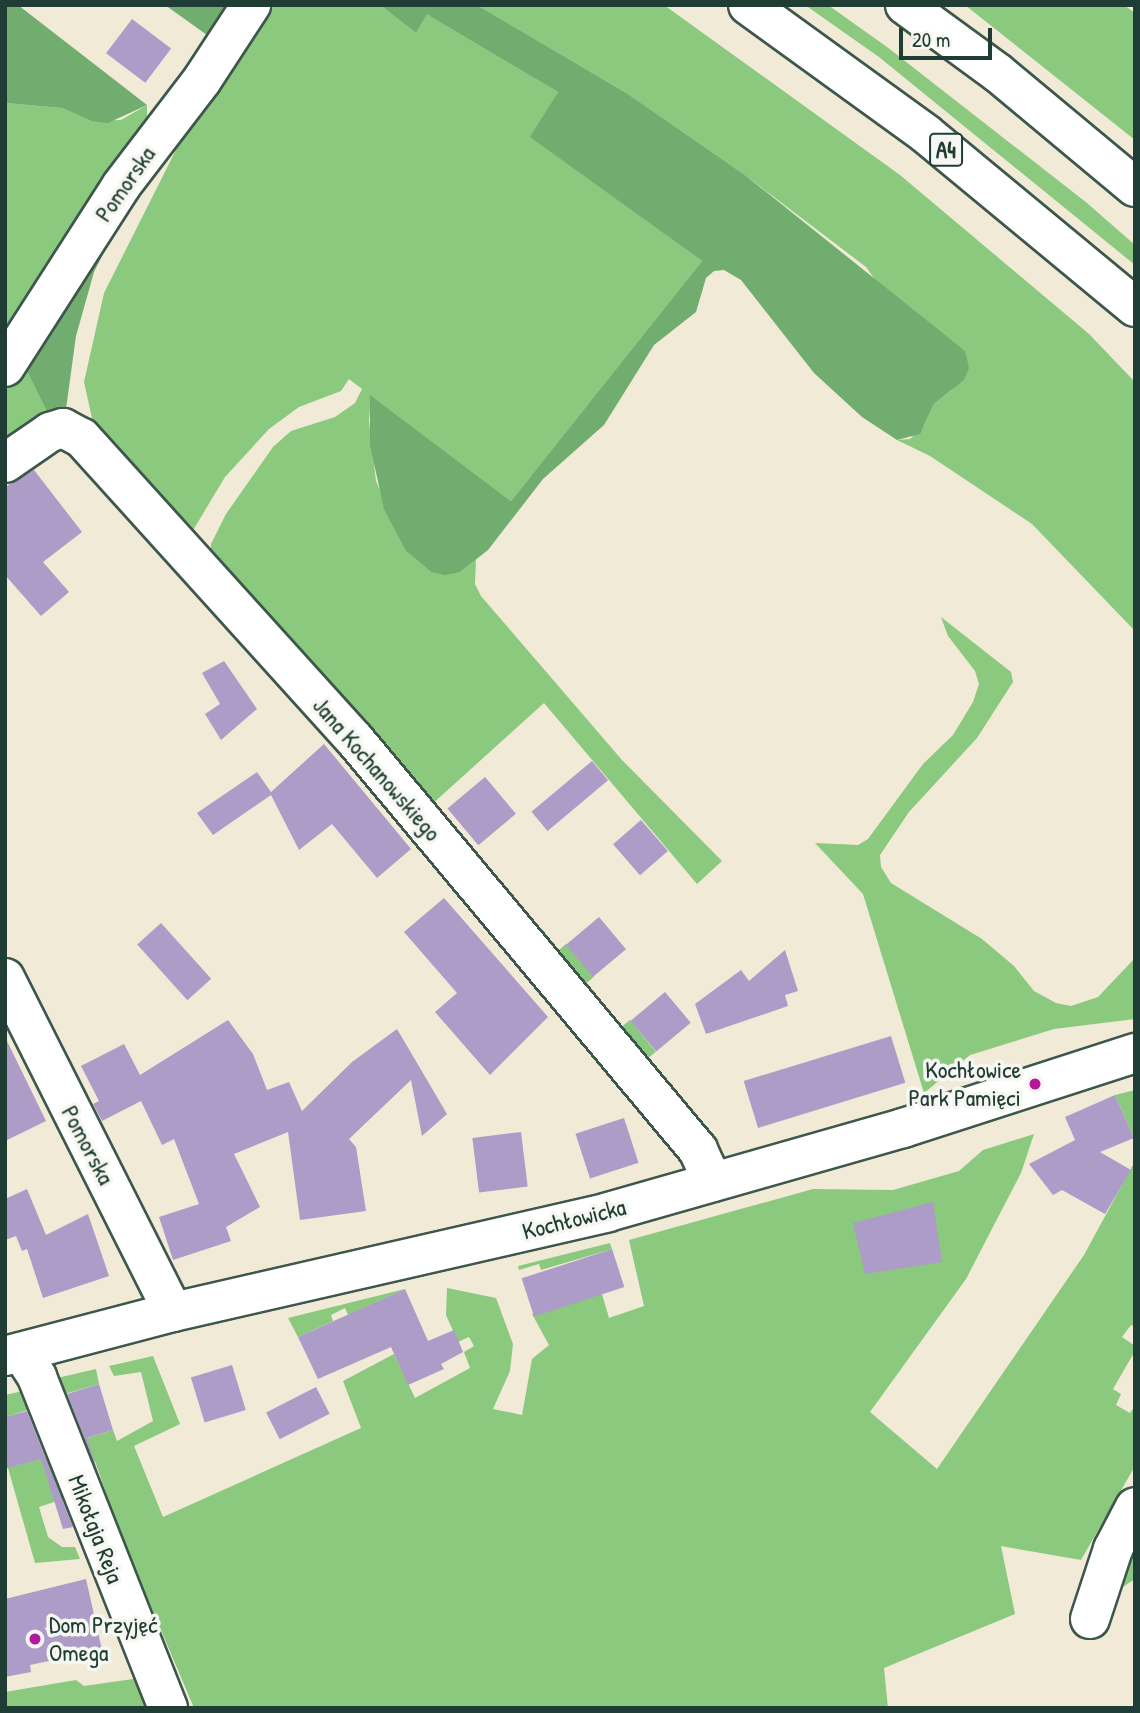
<!DOCTYPE html>
<html>
<head>
<meta charset="utf-8">
<style>
	body { margin:0 }
	#map { position:relative; width:1140px; height:1713px; overflow:hidden; background:#f1ead7; font-family:"Patrick Hand",sans-serif }
	div>[style] { position:absolute }
	.green>* { inset:0; background:#8bc97f; transform-origin:0 0 }
	.forest>* { inset:0; background:#70ad6e }
	.building>* { inset:0; background:#ac9cc7; transform-origin:0 0 }
	.roads { filter:drop-shadow(2px 0 #3e574c) drop-shadow(-2px 0 #3e574c) drop-shadow(0 2px #3e574c) drop-shadow(0 -2px #3e574c) }
	.minor>* { height:38px; margin:-19px; padding:0 19px; transform-origin:19px; border-radius:19px; background:#fff }
	.highway>* { height:38px; margin:-19px; padding:0 19px; transform-origin:19px; border-radius:19px; background:#fff }
	.dots>* { width:19px; height:19px; translate:-50% -50%; box-sizing:border-box; border:4px solid #f6f6f2; border-radius:50% }
	span { translate:-50% -50%; white-space:nowrap; text-align:center; line-height:1.15; -webkit-text-stroke:7px #f6f6f2; paint-order:stroke }
	.shield-label span { padding:2px 5px; background:#f6f6f2; border:2px solid; border-radius:5px; -webkit-text-stroke-width:0 }
	.shield-label { font-size:23px; color:#1f3d34; font-weight:700 }
	.street-label { font-size:24px; color:#1f3d34 }
	.poi-label { font-size:24px; color:#1f3d34 }
	.right { translate:-100% -50%; text-align:right }
	.left { translate:0 -50%; text-align:left }
	.frame { position:absolute; inset:0; border:7px solid #1f3d34; pointer-events:none }
	.scale { position:absolute; left:899px; top:28px; width:93px; height:32px; box-sizing:border-box; border:4px solid #1f3d34; border-top:0; padding-left:9px; font-size:21px; line-height:24px; white-space:nowrap; color:#1f3d34; -webkit-text-stroke:5px #f6f6f2; paint-order:stroke }
</style>
</head>
<body>
<div id="map">
	<div class="green">
		<div style="clip-path:polygon(271px 5px,380px 5px,416px 33px,427px 13px,558px 92px,531px 137px,702px 261px,511px 501px,371px 396px,369px 421px,376px 481px,406px 551px,431px 572px,460px 572px,476px 559px,475px 584px,481px 596px,622px 760px,722px 861px,697px 884px,544px 703px,430px 806px,211px 556px,211px 544px,226px 514px,273px 447px,291px 431px,335px 417px,355px 403px,362px 389px,349px 379px,341px 391px,299px 407px,269px 429px,225px 477px,189px 537px,95px 432px,84px 382px,104px 293px,184px 134px)"></div>
		<div style="clip-path:polygon(477px 5px,664px 5px,900px 175px,1089px 334px,1135px 382px,1135px 631px,1032px 524px,930px 456px,897px 440px,910px 439px,924px 426px,934px 404px,953px 389px,866px 267px,745px 175px,628px 94px)"></div>
		<div style="clip-path:polygon(805px 5px,828px 5px,887px 47px,1087px 203px,1135px 245px,1135px 265px,879px 57px)"></div>
		<div style="clip-path:polygon(965px 5px,1124px 5px,1135px 13px,1135px 140px)"></div>
		<div style="clip-path:polygon(5px 103px,62px 108px,91px 121px,121px 120px,147px 105px,147px 120px,5px 339px)"></div>
		<div style="clip-path:polygon(25px 367px,46px 410px,46px 426px,5px 454px,5px 377px)"></div>
		<div style="clip-path:polygon(941px 617px,1011px 672px,1013px 682px,977px 738px,909px 812px,880px 855px,881px 867px,891px 883px,982px 939px,1014px 966px,1034px 991px,1056px 1003px,1071px 1006px,1098px 997px,1135px 958px,1135px 1019px,1054px 1029px,970px 1055px,924px 1093px,863px 894px,815px 843px,858px 845px,868px 839px,923px 764px,953px 735px,973px 702px,979px 684px,975px 671px,948px 636px)"></div>
		<div style="left:566px;top:944px;width:43px;height:15px;rotate:49deg"></div>
		<div style="left:630px;top:1020px;width:41px;height:14px;rotate:51deg"></div>
		<div style="clip-path:polygon(1135px 1090px,1135px 1137px,1134px 1138px,1115px 1095px)"></div>
		<div style="clip-path:polygon(1034px 1134px,1021px 1173px,966px 1279px,870px 1412px,937px 1469px,1084px 1255px,1135px 1161px,1135px 1327px,1131px 1325px,1122px 1337px,1135px 1346px,1135px 1351px,1113px 1389px,1121px 1394px,1116px 1405px,1130px 1413px,1135px 1406px,1135px 1466px,1081px 1560px,1001px 1546px,1015px 1614px,884px 1668px,888px 1708px,194px 1708px,147px 1597px,120px 1550px,108px 1541px,120px 1535px,92px 1502px,107px 1496px,95px 1461px,78px 1468px,69px 1444px,113px 1430px,117px 1441px,153px 1421px,141px 1372px,114px 1376px,109px 1366px,153px 1356px,180px 1424px,134px 1446px,163px 1517px,361px 1428px,343px 1381px,394px 1354px,415px 1398px,470px 1368px,464px 1352px,474px 1346px,469px 1337px,458px 1342px,446px 1315px,447px 1288px,496px 1298px,513px 1344px,510px 1371px,493px 1409px,522px 1415px,532px 1359px,549px 1345px,532px 1314px,602px 1294px,609px 1318px,644px 1306px,629px 1240px,813px 1189px,893px 1190px,959px 1171px,983px 1150px)"></div>
		<div style="clip-path:polygon(610px 1243px,612px 1249px,541px 1270px,539px 1264px,519px 1270px,518px 1266px)"></div>
		<div style="clip-path:polygon(405px 1289px,348px 1315px,345px 1308px,331px 1315px,333px 1321px,298px 1337px,288px 1318px)"></div>
		<div style="clip-path:polygon(96px 1369px,99px 1384px,51px 1398px,44px 1381px)"></div>
		<div style="clip-path:polygon(23px 1391px,38px 1407px,5px 1417px,5px 1395px)"></div>
		<div style="clip-path:polygon(58px 1454px,75px 1495px,39px 1507px,48px 1537px,62px 1547px,75px 1547px,80px 1559px,35px 1563px,8px 1468px)"></div>
		<div style="clip-path:polygon(1135px 1541px,1135px 1579px,1118px 1590px)"></div>
		<div style="clip-path:polygon(140px 1678px,150px 1708px,5px 1708px,5px 1692px,76px 1680px,84px 1686px)"></div>
	</div>
	<div class="forest">
		<div style="clip-path:polygon(5px 5px,18px 5px,147px 105px,108px 123px,91px 121px,62px 108px,5px 103px)"></div>
		<div style="clip-path:polygon(165px 5px,228px 5px,207px 35px)"></div>
		<div style="clip-path:polygon(380px 5px,477px 5px,628px 94px,745px 175px,965px 351px,969px 368px,964px 380px,934px 404px,920px 434px,897px 440px,862px 417px,814px 373px,741px 280px,724px 270px,714px 271px,706px 278px,696px 312px,654px 345px,604px 425px,543px 479px,488px 550px,460px 572px,445px 575px,431px 572px,406px 551px,384px 509px,370px 445px,370px 395px,511px 501px,702px 261px,530px 137px,558px 92px,427px 14px,416px 33px)"></div>
		<div style="clip-path:polygon(105px 241px,107px 246px,94px 272px,76px 336px,66px 409px,46px 426px,46px 410px,25px 367px)"></div>
	</div>
	<div class="building">
		<div style="left:132px;top:19px;width:49px;height:43px;rotate:37deg"></div>
		<div style="clip-path:polygon(34px 470px,82px 532px,43px 562px,69px 592px,41px 616px,5px 575px,5px 487px)"></div>
		<div style="clip-path:polygon(224px 661px,257px 709px,221px 740px,205px 714px,220px 704px,202px 673px)"></div>
		<div style="clip-path:polygon(324px 744px,411px 849px,377px 878px,332px 824px,299px 850px,271px 795px,213px 835px,197px 813px,257px 772px,271px 792px)"></div>
		<div style="left:592px;top:761px;width:25px;height:79px;rotate:50deg"></div>
		<div style="left:485px;top:777px;width:48px;height:49px;rotate:50deg"></div>
		<div style="left:641px;top:820px;width:41px;height:37px;rotate:49deg"></div>
		<div style="clip-path:polygon(444px 898px,548px 1017px,490px 1075px,435px 1012px,457px 993px,404px 932px)"></div>
		<div style="left:599px;top:917px;width:42px;height:43px;rotate:50deg"></div>
		<div style="left:161px;top:923px;width:75px;height:32px;rotate:48deg"></div>
		<div style="clip-path:polygon(785px 950px,798px 991px,785px 995px,788px 1006px,706px 1034px,695px 1004px,741px 970px,749px 981px)"></div>
		<div style="left:665px;top:992px;width:40px;height:45px;rotate:50deg"></div>
		<div style="clip-path:polygon(228px 1020px,253px 1054px,267px 1090px,289px 1082px,302px 1111px,352px 1062px,397px 1029px,447px 1114px,422px 1136px,411px 1080px,349px 1139px,356px 1147px,366px 1211px,300px 1220px,288px 1132px,234px 1154px,260px 1207px,226px 1227px,231px 1241px,173px 1260px,159px 1217px,199px 1204px,174px 1139px,162px 1145px,141px 1101px,102px 1121px,93px 1104px,99px 1101px,81px 1066px,124px 1044px,140px 1075px)"></div>
		<div style="left:891px;top:1036px;width:49px;height:154px;rotate:73deg"></div>
		<div style="clip-path:polygon(5px 1037px,46px 1121px,5px 1141px)"></div>
		<div style="clip-path:polygon(1115px 1095px,1134px 1138px,1100px 1152px,1131px 1170px,1105px 1214px,1062px 1190px,1053px 1195px,1029px 1164px,1075px 1140px,1065px 1117px)"></div>
		<div style="left:624px;top:1118px;width:47px;height:51px;rotate:72deg"></div>
		<div style="left:521px;top:1132px;width:55px;height:49px;rotate:83deg"></div>
		<div style="clip-path:polygon(27px 1189px,46px 1235px,88px 1214px,109px 1276px,43px 1298px,27px 1249px,22px 1251px,16px 1236px,5px 1240px,5px 1199px)"></div>
		<div style="clip-path:polygon(933px 1202px,942px 1262px,865px 1274px,853px 1223px)"></div>
		<div style="left:612px;top:1249px;width:40px;height:95px;rotate:72deg"></div>
		<div style="clip-path:polygon(405px 1289px,428px 1341px,454px 1330px,463px 1352px,441px 1364px,444px 1369px,408px 1385px,391px 1347px,318px 1379px,298px 1337px)"></div>
		<div style="left:232px;top:1365px;width:47px;height:43px;rotate:73deg"></div>
		<div style="clip-path:polygon(99px 1384px,113px 1430px,87px 1438px,99px 1475px,67px 1394px)"></div>
		<div style="left:316px;top:1387px;width:30px;height:56px;rotate:63deg"></div>
		<div style="clip-path:polygon(27px 1411px,73px 1527px,63px 1529px,41px 1459px,5px 1469px,5px 1417px)"></div>
		<div style="clip-path:polygon(86px 1579px,102px 1650px,30px 1665px,31px 1672px,5px 1677px,5px 1599px)"></div>
	</div>
	<div class="roads">
		<div class="minor">
			<div style="left:5px;top:367px;width:215px;rotate:-57.3deg"></div>
			<div style="left:121px;top:186px;width:133px;rotate:-52.6deg"></div>
			<div style="left:202px;top:80px;width:90px;rotate:-56.8deg"></div>
			<div style="left:5px;top:463px;width:55px;rotate:-34.6deg"></div>
			<div style="left:50px;top:432px;width:14px;rotate:-17deg"></div>
			<div style="left:63px;top:428px;width:21px;rotate:28deg"></div>
			<div style="left:82px;top:438px;width:407px;rotate:47.9deg"></div>
			<div style="left:355px;top:740px;width:535px;rotate:50.08deg"></div>
			<div style="left:698px;top:1150px;width:35px;rotate:65deg"></div>
			<div style="left:5px;top:978px;width:374px;rotate:63.3deg"></div>
			<div style="left:21px;top:1352px;width:30px;rotate:57deg"></div>
			<div style="left:37px;top:1377px;width:356px;rotate:68.4deg"></div>
			<div style="left:5px;top:1356px;width:174px;rotate:-14.7deg"></div>
			<div style="left:173px;top:1312px;width:446px;rotate:-12.9deg"></div>
			<div style="left:608px;top:1212px;width:307px;rotate:-15.9deg"></div>
			<div style="left:903px;top:1128px;width:244px;rotate:-17.9deg"></div>
			<div style="left:1090px;top:1619px;width:74px;rotate:-71.8deg"></div>
			<div style="left:1113px;top:1549px;width:47px;rotate:-62.4deg"></div>
		</div>
		<div class="highway">
			<div style="left:748px;top:5px;width:220px;rotate:35.9deg"></div>
			<div style="left:926px;top:134px;width:271px;rotate:39.6deg"></div>
			<div style="left:905px;top:5px;width:115px;rotate:36.2deg"></div>
			<div style="left:998px;top:73px;width:178px;rotate:39.8deg"></div>
		</div>
	</div>
	<div class="dots">
		<div style="left:1035px;top:1084px;background:#b5179e"></div>
		<div style="left:35px;top:1639px;background:#b5179e"></div>
	</div>
	<div class="shield-label">
		<span style="left:946px;top:150px">A4</span>
	</div>
	<div class="street-label">
		<span style="left:125px;top:184px;rotate:-55deg">Pomorska</span>
		<span style="left:377px;top:769px;rotate:49deg">Jana Kochanowskiego</span>
		<span style="left:88px;top:1145px;rotate:62deg">Pomorska</span>
		<span style="left:574px;top:1219px;rotate:-14deg">Kochłowicka</span>
		<span style="left:96px;top:1529px;rotate:69deg">Mikołaja Reja</span>
	</div>
	<div class="poi-label">
		<span class="right" style="left:1021px;top:1084px">Kochłowice<br>Park Pamięci</span>
		<span class="left" style="left:49px;top:1639px">Dom Przyjęć<br>Omega</span>
	</div>
	<div class="frame"></div>
	<div class="scale">20 m</div>
</div>
</body>
</html>
